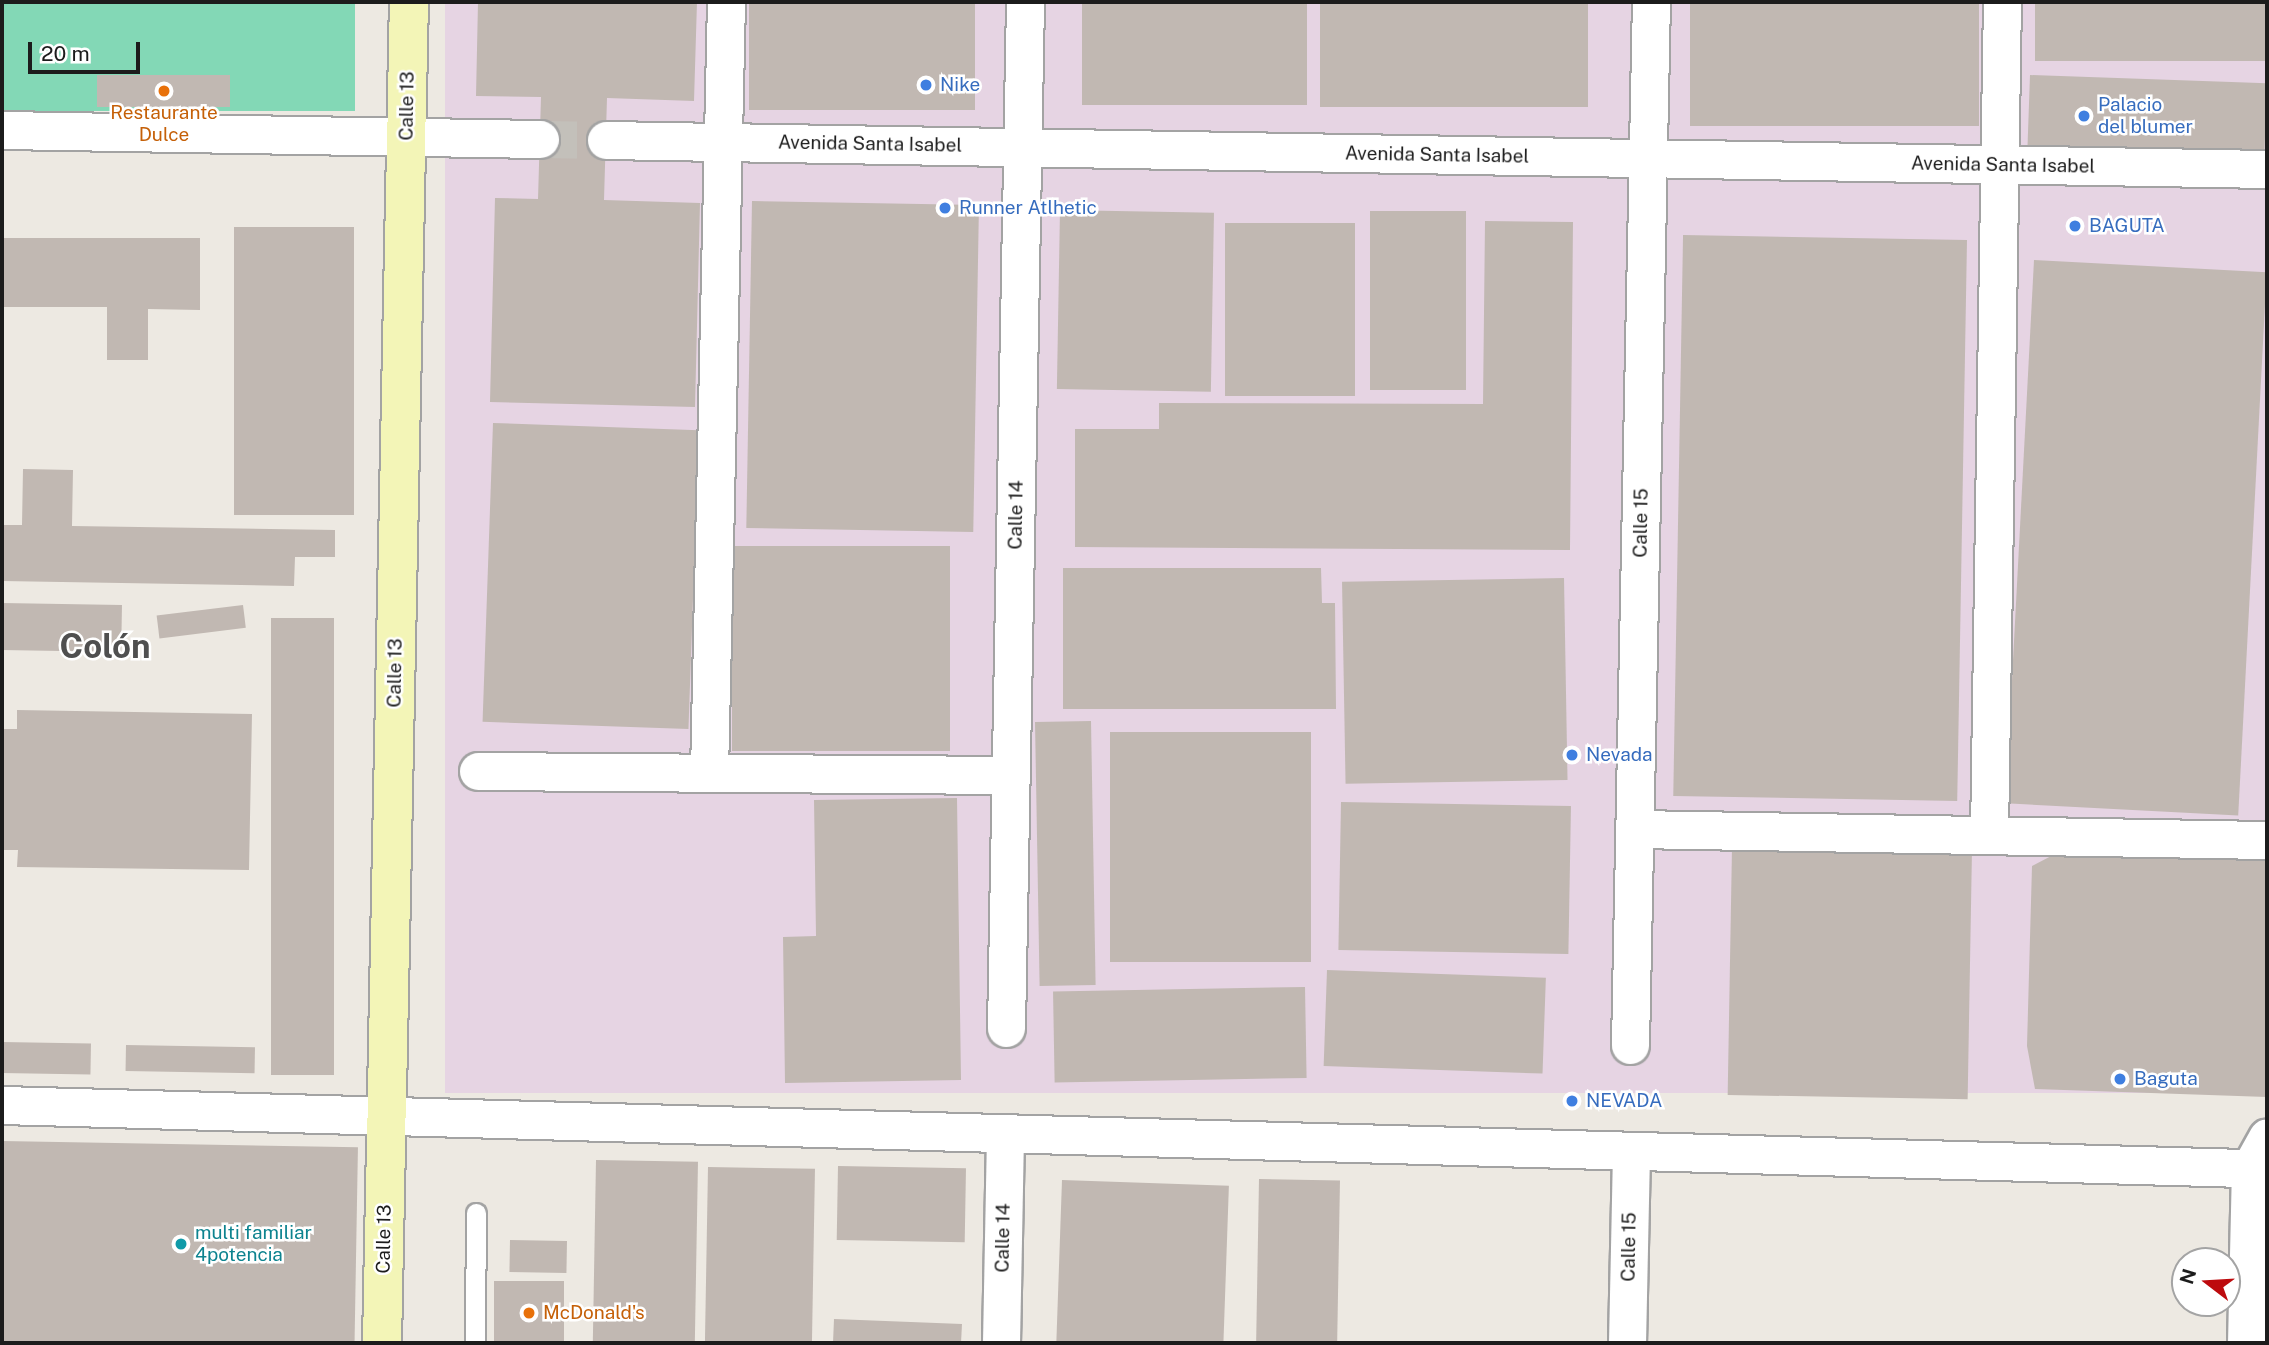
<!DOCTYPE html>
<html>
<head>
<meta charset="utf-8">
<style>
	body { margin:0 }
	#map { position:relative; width:2269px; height:1345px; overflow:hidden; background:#ede9e2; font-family:"Public Sans",sans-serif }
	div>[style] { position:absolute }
	.industrial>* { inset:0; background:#e6d4e3; transform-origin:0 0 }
	.pitch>* { inset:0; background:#83d8b6; transform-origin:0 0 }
	.building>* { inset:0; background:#c1b8b2; transform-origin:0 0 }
	.street-tunnel>* { height:37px; margin-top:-18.5px; transform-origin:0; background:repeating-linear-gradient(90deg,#c3c0ba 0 37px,transparent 0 55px) }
	.roads { filter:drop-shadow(2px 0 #a3a3a3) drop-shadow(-2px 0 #a3a3a3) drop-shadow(0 2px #a3a3a3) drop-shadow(0 -2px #a3a3a3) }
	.lane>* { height:19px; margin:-9.5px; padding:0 9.5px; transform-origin:9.5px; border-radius:9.5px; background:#fff }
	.street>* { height:37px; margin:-18.5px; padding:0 18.5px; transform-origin:18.5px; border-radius:18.5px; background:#fff }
	.secondary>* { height:38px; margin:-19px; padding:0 19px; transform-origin:19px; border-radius:19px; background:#f3f5b7 }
	.dots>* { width:19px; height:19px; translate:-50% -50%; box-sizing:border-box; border:4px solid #fff; border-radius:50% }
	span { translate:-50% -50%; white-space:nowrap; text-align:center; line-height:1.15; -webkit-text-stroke:5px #fff; paint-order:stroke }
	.shop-label { font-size:19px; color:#366cbe }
	.left { translate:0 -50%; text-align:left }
	.street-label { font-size:19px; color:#1c1c1c }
	.food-label { font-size:19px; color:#c56008 }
	.culture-label { font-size:19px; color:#0d838f }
	.town-label { font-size:33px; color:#4f4f4f; font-weight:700 }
	.frame { position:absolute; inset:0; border:4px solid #1c1c1c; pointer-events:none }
	.north { position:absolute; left:2171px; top:1247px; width:70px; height:70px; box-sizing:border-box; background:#fff; border:2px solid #a4a4a4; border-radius:50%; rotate:287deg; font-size:19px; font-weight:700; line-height:28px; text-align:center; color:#1c1c1c }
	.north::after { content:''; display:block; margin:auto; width:24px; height:32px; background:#bd0b0e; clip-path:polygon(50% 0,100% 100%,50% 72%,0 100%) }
	.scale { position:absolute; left:28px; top:42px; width:112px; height:32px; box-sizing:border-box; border:4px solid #1c1c1c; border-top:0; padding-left:9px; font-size:21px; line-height:24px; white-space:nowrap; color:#1c1c1c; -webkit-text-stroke:5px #fff; paint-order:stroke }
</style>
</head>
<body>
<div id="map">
	<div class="industrial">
		<div style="left:445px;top:2px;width:1822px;height:1091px"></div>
	</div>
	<div class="pitch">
		<div style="left:2px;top:2px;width:353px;height:109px"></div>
	</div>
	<div class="building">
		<div style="clip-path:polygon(478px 2px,697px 2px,694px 101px,607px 98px,604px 200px,700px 203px,695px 407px,490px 402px,495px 198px,538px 199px,541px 97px,476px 96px)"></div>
		<div style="left:749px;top:2px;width:226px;height:108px"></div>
		<div style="left:1082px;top:2px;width:225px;height:103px"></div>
		<div style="left:1320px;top:2px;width:268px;height:105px"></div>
		<div style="left:1690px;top:2px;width:289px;height:124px"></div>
		<div style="left:2035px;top:2px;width:232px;height:59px"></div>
		<div style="left:97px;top:75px;width:133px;height:32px"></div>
		<div style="left:2030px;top:75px;width:237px;height:72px;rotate:2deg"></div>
		<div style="left:752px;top:201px;width:227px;height:327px;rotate:1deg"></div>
		<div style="left:1060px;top:210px;width:154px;height:179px;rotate:1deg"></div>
		<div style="left:1370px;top:211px;width:96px;height:179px"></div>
		<div style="clip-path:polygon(1485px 221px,1573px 222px,1570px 550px,1075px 547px,1075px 429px,1159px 429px,1159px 403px,1483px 404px)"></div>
		<div style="left:1225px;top:223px;width:130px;height:173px"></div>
		<div style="left:234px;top:227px;width:120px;height:288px"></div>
		<div style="clip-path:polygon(2px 238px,200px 238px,200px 310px,148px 309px,148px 360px,107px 360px,107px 307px,2px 307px)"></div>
		<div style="left:1967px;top:240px;width:561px;height:284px;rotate:91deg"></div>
		<div style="left:2034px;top:260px;width:233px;height:544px;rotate:3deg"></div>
		<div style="left:493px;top:423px;width:206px;height:299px;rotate:2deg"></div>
		<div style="clip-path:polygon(23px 469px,73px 470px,72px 526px,335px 530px,335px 557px,295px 557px,294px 586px,2px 581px,2px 525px,22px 525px)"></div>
		<div style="left:732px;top:546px;width:218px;height:205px"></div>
		<div style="clip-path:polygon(1063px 568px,1321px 568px,1322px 603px,1335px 603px,1336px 709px,1063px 709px)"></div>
		<div style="left:1564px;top:578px;width:202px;height:222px;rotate:89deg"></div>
		<div style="left:2px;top:603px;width:120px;height:47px;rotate:1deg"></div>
		<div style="left:243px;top:605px;width:23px;height:87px;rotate:83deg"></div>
		<div style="left:271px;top:618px;width:63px;height:457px"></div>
		<div style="clip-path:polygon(17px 710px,252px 714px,249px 870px,17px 867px,18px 850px,2px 850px,2px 729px,17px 729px)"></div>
		<div style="left:1091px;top:721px;width:264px;height:56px;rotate:89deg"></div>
		<div style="left:1110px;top:732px;width:201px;height:230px"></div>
		<div style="clip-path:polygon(957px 798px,961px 1080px,785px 1083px,783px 937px,816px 936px,814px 800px)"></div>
		<div style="left:1341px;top:802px;width:230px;height:148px;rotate:1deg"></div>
		<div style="left:1732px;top:847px;width:240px;height:248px;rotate:1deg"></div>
		<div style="clip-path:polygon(2057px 853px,2267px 855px,2267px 1097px,2035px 1089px,2027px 1046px,2032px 866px)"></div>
		<div style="left:1327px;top:970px;width:219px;height:96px;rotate:2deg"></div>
		<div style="left:1305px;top:987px;width:91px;height:252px;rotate:89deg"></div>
		<div style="left:2px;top:1042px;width:89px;height:31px;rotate:1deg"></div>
		<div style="left:126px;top:1045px;width:129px;height:26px;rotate:1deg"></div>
		<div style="left:2px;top:1141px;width:356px;height:202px;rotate:1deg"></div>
		<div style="left:596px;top:1160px;width:102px;height:183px;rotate:1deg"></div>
		<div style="left:838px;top:1166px;width:128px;height:74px;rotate:1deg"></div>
		<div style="left:708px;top:1167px;width:107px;height:176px;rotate:1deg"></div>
		<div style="left:1259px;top:1179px;width:81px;height:164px;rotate:1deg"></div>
		<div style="left:1062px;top:1180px;width:167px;height:163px;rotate:2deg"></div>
		<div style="left:510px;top:1240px;width:57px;height:32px;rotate:1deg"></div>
		<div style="left:564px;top:1281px;width:62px;height:70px;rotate:90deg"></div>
		<div style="clip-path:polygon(834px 1319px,962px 1324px,961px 1343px,833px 1343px)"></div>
	</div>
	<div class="street-tunnel">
		<div style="left:540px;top:139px;width:66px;rotate:0.9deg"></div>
	</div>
	<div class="roads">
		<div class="lane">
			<div style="left:475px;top:1343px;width:130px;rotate:-89.6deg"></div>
		</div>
		<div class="street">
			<div style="left:2px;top:130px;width:538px;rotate:0.96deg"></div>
			<div style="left:606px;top:140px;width:1661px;rotate:1deg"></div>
			<div style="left:478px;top:771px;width:533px;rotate:0.43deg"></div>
			<div style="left:709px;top:773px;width:771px;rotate:-88.74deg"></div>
			<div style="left:1635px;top:829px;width:632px;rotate:1deg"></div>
			<div style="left:1989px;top:835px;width:833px;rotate:-89.11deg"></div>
			<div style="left:1006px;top:1028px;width:1026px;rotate:-88.94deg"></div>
			<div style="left:1630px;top:1045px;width:1043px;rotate:-88.85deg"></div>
			<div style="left:2px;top:1105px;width:2249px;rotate:1.61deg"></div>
			<div style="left:1001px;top:1343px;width:209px;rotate:-88.9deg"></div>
			<div style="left:1627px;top:1343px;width:192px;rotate:-88.8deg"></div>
			<div style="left:2246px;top:1343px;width:175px;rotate:-88.7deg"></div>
			<div style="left:2250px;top:1168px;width:35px;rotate:-61deg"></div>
		</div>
		<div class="secondary">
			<div style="left:382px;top:1343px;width:1341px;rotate:-88.85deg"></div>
		</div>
	</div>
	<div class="dots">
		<div style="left:926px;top:85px;background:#3f7fe0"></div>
		<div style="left:164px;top:91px;background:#e8710a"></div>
		<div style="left:2084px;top:116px;background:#3f7fe0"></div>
		<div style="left:945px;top:208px;background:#3f7fe0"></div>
		<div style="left:2075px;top:226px;background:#3f7fe0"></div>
		<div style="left:1572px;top:755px;background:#3f7fe0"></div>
		<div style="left:2120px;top:1079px;background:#3f7fe0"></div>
		<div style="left:1572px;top:1101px;background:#3f7fe0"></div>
		<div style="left:181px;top:1244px;background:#0f9aa8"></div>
		<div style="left:529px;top:1313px;background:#e8710a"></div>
	</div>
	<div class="shop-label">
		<span class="left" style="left:940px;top:85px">Nike</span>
		<span class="left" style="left:2098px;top:116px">Palacio<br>del blumer</span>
		<span class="left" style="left:959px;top:208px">Runner Atlhetic</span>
		<span class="left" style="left:2089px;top:226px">BAGUTA</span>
		<span class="left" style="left:1586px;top:755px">Nevada</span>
		<span class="left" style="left:2134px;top:1079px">Baguta</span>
		<span class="left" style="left:1586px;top:1101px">NEVADA</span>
	</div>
	<div class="street-label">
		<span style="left:407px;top:106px;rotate:-89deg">Calle 13</span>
		<span style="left:870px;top:144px;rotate:1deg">Avenida Santa Isabel</span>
		<span style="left:1437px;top:155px;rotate:1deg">Avenida Santa Isabel</span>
		<span style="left:2003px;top:165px;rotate:1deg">Avenida Santa Isabel</span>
		<span style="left:1016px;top:515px;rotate:-89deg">Calle 14</span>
		<span style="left:1641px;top:523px;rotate:-89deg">Calle 15</span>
		<span style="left:395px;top:673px;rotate:-89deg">Calle 13</span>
		<span style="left:1003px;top:1238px;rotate:-89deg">Calle 14</span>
		<span style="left:384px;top:1239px;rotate:-89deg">Calle 13</span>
		<span style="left:1629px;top:1247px;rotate:-89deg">Calle 15</span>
	</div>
	<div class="food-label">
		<span style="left:164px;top:124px">Restaurante<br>Dulce</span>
		<span class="left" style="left:543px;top:1313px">McDonald's</span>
	</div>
	<div class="culture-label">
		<span class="left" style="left:195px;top:1244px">multi familiar<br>4potencia</span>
	</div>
	<div class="town-label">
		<span style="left:105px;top:647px">Colón</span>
	</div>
	<div class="frame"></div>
	<div class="north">N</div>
	<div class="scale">20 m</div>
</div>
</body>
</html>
